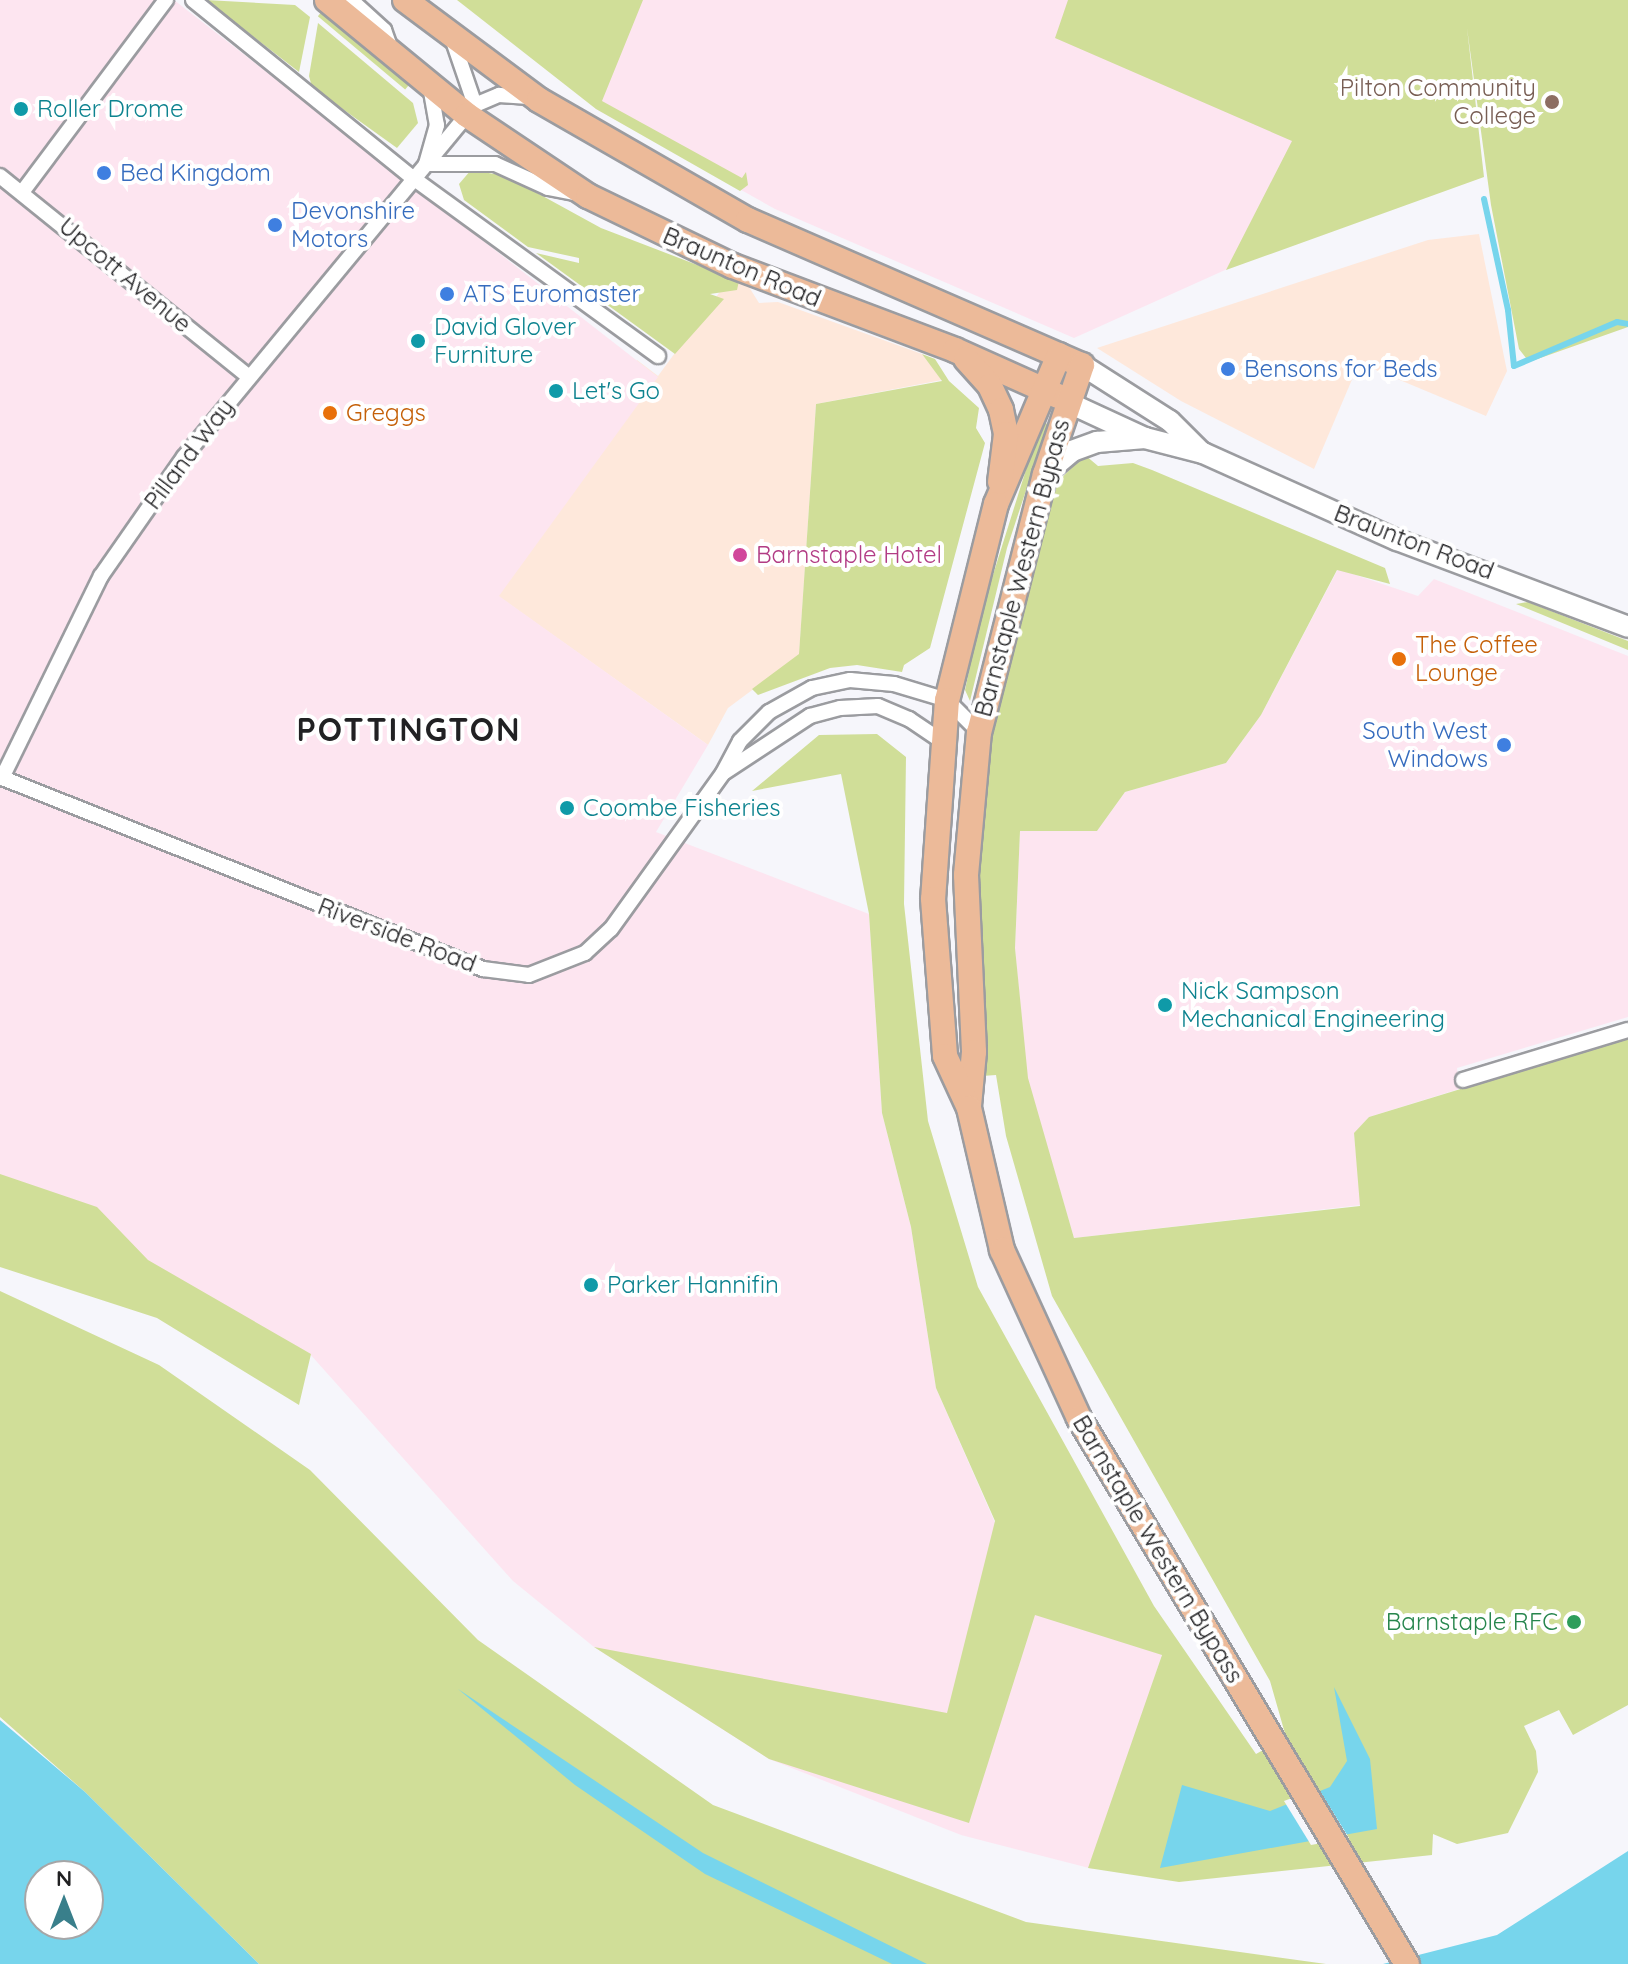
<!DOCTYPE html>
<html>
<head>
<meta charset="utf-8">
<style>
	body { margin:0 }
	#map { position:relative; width:1628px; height:1964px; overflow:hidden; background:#f6f6fb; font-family:Quicksand,sans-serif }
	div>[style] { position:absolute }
	.commercial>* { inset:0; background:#fee8db }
	.industrial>* { inset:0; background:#fde5f0 }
	.green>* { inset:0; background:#d0de98; transform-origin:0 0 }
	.water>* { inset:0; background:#77d5ec }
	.pier>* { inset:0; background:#f6f6fb }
	.stream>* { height:6px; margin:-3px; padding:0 3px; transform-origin:3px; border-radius:3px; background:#77d5ec }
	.roads { filter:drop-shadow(2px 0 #9b9ca0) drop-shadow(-2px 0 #9b9ca0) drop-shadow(0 2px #9b9ca0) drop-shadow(0 -2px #9b9ca0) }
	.street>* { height:14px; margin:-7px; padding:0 7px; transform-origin:7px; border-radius:7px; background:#fff }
	.secondary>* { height:20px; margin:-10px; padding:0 10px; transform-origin:10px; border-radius:10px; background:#fff }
	.primary>* { height:24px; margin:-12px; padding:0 12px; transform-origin:12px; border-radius:12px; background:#ecba99 }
	.dots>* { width:22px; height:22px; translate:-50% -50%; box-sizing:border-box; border:4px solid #fff; border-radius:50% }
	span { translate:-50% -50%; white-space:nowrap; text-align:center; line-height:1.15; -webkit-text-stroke:8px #fff; paint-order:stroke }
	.education-label { font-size:24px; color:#785e54 }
	.right { translate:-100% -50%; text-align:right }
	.culture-label { font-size:24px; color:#0d838f }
	.left { translate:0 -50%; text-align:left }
	.shop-label { font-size:24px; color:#366cbe }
	.street-label { font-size:24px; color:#212123 }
	.food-label { font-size:24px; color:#c56008 }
	.hotel-label { font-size:24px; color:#b23c85 }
	.leisure-label { font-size:24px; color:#27864d }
	.district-label { font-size:32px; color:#212123; font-weight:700; letter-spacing:2px }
	.north { position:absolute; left:24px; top:1860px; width:80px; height:80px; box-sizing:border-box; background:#fff; border:2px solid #a6a6a7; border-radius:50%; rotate:0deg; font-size:22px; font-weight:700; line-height:32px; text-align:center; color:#212123 }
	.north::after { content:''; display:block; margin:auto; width:28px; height:36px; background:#397f8b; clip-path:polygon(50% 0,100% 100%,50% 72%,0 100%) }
</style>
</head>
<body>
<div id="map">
	<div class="commercial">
		<div style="clip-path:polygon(1479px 234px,1507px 371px,1486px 416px,1359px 363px,1314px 469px,1181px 401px,1097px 348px,1428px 240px)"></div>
		<div style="clip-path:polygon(730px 278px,749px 287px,759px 303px,778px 302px,922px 354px,942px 380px,816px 404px,799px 655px,728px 708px,708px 745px,498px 596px,637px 360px,658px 376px)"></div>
	</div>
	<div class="industrial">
		<div style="clip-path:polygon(0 0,174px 0,658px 377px,499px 596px,708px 745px,656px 832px,869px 914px,882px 1113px,911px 1227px,936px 1388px,1035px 1614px,1162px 1654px,1093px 1869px,961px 1835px,769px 1759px,594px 1647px,513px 1581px,309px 1353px,0 1209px)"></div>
		<div style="clip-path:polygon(501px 0,1461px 0,1480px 178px,1234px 266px,1074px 338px,775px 209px,596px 109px)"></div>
		<div style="clip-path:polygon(1338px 569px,1418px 596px,1434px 579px,1628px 656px,1628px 1017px,1457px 1068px,1459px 1089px,1369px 1117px,1354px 1134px,1361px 1205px,1074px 1238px,1027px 1078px,1015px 948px,1020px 830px,1097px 831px,1125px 792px,1226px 763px,1261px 715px)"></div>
	</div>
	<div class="green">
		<div style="clip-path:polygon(206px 0,295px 5px,310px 17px,299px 72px)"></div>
		<div style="clip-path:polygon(457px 0,643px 0,602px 101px,742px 178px,746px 172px,748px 185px,740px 191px,596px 109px)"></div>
		<div style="clip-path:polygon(1068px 0,1628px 0,1628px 327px,1529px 362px,1519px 349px,1491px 205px,1467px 28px,1484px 177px,1226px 270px,1292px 141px,1055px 38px)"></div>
		<div style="left:323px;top:10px;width:114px;height:8px;rotate:40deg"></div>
		<div style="clip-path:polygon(318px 23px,413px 103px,418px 123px,397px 148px,312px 87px,309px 76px)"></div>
		<div style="clip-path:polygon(471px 170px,506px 176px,601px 228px,739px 281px,737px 290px,710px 294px,724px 299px,675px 354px,536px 253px,579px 263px,579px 258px,528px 247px,464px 200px,459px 184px)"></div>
		<div style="clip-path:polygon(922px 354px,935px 359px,949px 381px,979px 408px,976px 428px,985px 443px,930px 648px,904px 665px,902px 672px,857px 665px,830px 668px,758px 695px,752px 689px,799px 654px,816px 404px,942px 381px)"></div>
		<div style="clip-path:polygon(1041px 422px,1048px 424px,1007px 548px,970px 701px,965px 690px,981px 613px)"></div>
		<div style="clip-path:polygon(1085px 455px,1098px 466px,1133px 463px,1152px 470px,1385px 568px,1390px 584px,1337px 570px,1261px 715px,1226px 763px,1125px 792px,1097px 831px,1020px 831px,1015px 948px,1028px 1078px,1074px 1238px,1360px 1206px,1354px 1133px,1369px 1117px,1628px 1038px,1628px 1705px,1573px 1735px,1559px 1710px,1524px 1726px,1536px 1751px,1538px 1772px,1508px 1833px,1457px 1844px,1433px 1834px,1432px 1855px,1179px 1882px,1088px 1868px,1162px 1655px,1035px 1615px,969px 1823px,769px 1759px,594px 1647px,947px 1713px,995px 1521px,936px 1388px,911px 1227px,882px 1113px,869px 914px,841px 774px,752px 791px,819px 735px,877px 734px,906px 757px,904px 904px,928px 1121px,978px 1287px,1154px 1606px,1256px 1754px,1286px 1737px,1270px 1681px,1052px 1296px,1006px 1136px,996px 1075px,982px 1076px,974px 954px,982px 768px,1050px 489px)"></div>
		<div style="clip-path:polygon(1528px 602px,1628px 641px,1628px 650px,1516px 604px)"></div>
		<div style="clip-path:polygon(0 1174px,97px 1207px,148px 1260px,311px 1354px,299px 1405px,157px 1318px,0 1267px)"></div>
		<div style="clip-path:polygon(0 1291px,159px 1365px,310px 1470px,478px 1640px,713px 1805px,1026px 1922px,1326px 1964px,259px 1964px,85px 1792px,0 1717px)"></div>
	</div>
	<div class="water">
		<div style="clip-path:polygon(1334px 1687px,1370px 1759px,1377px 1829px,1160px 1868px,1182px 1785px,1270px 1811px,1330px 1787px,1347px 1761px)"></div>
		<div style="clip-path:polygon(458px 1689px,703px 1853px,927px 1964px,892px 1964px,705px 1874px,575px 1785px)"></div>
		<div style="clip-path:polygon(evenodd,0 1720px,85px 1792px,259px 1964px,0 1964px,0 1720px,40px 1876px,88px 1876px,88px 1924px,40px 1924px,40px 1876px)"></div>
		<div style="clip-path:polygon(1628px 1851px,1628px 1964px,1383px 1964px,1497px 1935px)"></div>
	</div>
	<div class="pier">
		<div style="clip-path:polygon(1318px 1788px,1349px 1838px,1311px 1845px,1284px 1801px)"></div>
	</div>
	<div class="stream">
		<div style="left:1484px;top:199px;width:114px;rotate:77.8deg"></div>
		<div style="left:1508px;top:310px;width:56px;rotate:83.9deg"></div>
		<div style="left:1514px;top:366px;width:112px;rotate:-23.1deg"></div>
		<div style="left:1617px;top:322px;width:11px;rotate:10deg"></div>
	</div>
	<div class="roads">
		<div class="street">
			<div style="left:193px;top:0;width:283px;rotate:39deg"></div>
			<div style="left:413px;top:178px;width:303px;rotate:36deg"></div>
			<div style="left:351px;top:0;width:45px;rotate:42.3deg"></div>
			<div style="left:384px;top:30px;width:20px;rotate:70deg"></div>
			<div style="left:452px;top:38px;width:71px;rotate:71.1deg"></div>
			<div style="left:430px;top:86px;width:40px;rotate:80deg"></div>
			<div style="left:437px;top:125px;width:41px;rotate:105.8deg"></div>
			<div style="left:426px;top:164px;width:69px"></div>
			<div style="left:495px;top:164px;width:58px;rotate:24.4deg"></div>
			<div style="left:548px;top:188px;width:26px;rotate:11deg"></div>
			<div style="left:0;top:176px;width:319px;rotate:38.9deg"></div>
			<div style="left:23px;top:191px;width:239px;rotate:-53.2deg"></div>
			<div style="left:725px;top:772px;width:102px;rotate:-33.4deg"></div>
			<div style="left:810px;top:716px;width:31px;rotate:-15deg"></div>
			<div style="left:840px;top:708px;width:38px;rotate:-3deg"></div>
			<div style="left:878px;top:706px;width:34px;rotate:23deg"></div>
			<div style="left:909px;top:719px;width:40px;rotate:34deg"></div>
			<div style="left:0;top:777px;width:520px;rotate:21.68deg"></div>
			<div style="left:483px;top:969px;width:46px;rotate:7.4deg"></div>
			<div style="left:529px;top:975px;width:60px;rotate:-21.4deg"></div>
			<div style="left:585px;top:953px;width:35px;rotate:-43deg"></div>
			<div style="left:611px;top:929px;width:192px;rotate:-54.3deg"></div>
			<div style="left:723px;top:773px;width:36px;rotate:-62deg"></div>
			<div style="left:740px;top:741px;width:41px;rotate:-45deg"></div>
			<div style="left:769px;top:712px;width:49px;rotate:-29.2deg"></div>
			<div style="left:812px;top:688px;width:39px;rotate:-12deg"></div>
			<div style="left:850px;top:680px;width:44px;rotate:5.2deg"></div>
			<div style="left:894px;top:684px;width:55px;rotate:16.8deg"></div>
			<div style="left:947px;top:700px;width:45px;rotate:45deg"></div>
			<div style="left:2px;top:778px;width:225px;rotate:-63.9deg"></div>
			<div style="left:101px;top:576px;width:145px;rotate:-55.1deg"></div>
			<div style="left:184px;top:457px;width:457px;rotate:-50.4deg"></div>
			<div style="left:475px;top:105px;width:26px;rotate:-23deg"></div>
			<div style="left:499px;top:95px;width:30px;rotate:4deg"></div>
			<div style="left:1463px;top:1080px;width:172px;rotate:-16.9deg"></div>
		</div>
		<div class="secondary">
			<div style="left:1082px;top:365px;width:104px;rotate:32.5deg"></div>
			<div style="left:1170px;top:421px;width:44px;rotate:45deg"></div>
			<div style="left:1067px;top:402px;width:86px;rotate:24.8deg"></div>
			<div style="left:1145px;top:438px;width:60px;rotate:14.5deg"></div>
			<div style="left:1203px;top:453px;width:213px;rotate:24.2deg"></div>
			<div style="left:1397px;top:540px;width:247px;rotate:20.6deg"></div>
			<div style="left:1045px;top:474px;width:35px;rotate:-40deg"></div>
			<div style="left:1072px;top:451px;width:27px;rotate:-20deg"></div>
			<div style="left:1097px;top:442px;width:48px;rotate:-4.8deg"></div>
		</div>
		<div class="primary">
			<div style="left:327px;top:0;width:181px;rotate:39.4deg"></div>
			<div style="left:467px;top:115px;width:146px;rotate:33.8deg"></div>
			<div style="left:588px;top:196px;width:161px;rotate:25.8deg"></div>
			<div style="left:733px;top:266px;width:237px;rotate:20.7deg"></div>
			<div style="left:955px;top:350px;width:113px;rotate:24.1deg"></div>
			<div style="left:405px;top:0;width:167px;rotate:36.7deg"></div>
			<div style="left:539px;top:100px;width:241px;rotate:29.9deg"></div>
			<div style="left:748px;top:220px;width:364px;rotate:23.5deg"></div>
			<div style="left:1082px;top:365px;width:115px;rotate:108.7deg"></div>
			<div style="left:1045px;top:474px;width:266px;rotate:104.3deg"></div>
			<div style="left:979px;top:732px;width:144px;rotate:95.2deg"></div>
			<div style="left:966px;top:875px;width:177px;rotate:87.4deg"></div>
			<div style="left:974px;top:1052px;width:54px;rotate:95.3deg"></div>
			<div style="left:1059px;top:355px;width:162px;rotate:112.9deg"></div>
			<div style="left:996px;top:504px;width:202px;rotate:104deg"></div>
			<div style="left:947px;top:700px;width:199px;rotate:94deg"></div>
			<div style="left:933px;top:899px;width:157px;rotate:85.6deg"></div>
			<div style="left:945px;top:1056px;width:57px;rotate:65.2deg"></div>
			<div style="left:969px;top:1108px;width:146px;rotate:76.9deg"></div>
			<div style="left:1002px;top:1250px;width:185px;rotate:65.4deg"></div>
			<div style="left:1079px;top:1418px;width:637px;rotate:59.01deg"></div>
			<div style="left:966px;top:359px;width:36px;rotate:48deg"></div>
			<div style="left:990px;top:386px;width:26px;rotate:65deg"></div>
			<div style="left:1001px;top:410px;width:25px;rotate:78deg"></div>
			<div style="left:1006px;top:434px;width:48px;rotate:97.1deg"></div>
		</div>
	</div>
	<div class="dots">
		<div style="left:1552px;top:102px;background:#8d6e63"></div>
		<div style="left:21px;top:109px;background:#0f9aa8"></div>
		<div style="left:104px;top:173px;background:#3f7fe0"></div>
		<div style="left:275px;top:225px;background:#3f7fe0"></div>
		<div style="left:447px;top:294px;background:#3f7fe0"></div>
		<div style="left:418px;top:341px;background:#0f9aa8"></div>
		<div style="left:1228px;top:369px;background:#3f7fe0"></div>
		<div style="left:556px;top:391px;background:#0f9aa8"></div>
		<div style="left:330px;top:413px;background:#e8710a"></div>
		<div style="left:740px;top:555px;background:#d1479c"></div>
		<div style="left:1399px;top:659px;background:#e8710a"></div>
		<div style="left:1504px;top:745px;background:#3f7fe0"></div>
		<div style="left:567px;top:808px;background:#0f9aa8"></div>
		<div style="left:1165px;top:1005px;background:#0f9aa8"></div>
		<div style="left:591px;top:1285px;background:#0f9aa8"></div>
		<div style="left:1574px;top:1622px;background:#2e9e5b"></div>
	</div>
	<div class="education-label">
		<span class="right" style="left:1536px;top:102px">Pilton Community<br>College</span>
	</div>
	<div class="culture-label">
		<span class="left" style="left:37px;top:109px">Roller Drome</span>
		<span class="left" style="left:434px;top:341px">David Glover<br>Furniture</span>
		<span class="left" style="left:572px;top:391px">Let's Go</span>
		<span class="left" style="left:583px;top:808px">Coombe Fisheries</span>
		<span class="left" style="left:1181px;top:1005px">Nick Sampson<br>Mechanical Engineering</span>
		<span class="left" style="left:607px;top:1285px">Parker Hannifin</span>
	</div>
	<div class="shop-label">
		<span class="left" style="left:120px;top:173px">Bed Kingdom</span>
		<span class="left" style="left:291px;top:225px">Devonshire<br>Motors</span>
		<span class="left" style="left:463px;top:294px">ATS Euromaster</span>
		<span class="left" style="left:1244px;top:369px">Bensons for Beds</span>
		<span class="right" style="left:1488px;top:745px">South West<br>Windows</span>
	</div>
	<div class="street-label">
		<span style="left:742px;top:267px;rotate:23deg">Braunton Road</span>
		<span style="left:125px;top:275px;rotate:40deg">Upcott Avenue</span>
		<span style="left:189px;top:454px;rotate:-53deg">Pilland Way</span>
		<span style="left:1414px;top:542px;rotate:21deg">Braunton Road</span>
		<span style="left:1022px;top:568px;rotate:-75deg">Barnstaple Western Bypass</span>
		<span style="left:397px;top:935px;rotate:21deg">Riverside Road</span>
		<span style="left:1158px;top:1549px;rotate:59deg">Barnstaple Western Bypass</span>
	</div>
	<div class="food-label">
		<span class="left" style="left:346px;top:413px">Greggs</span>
		<span class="left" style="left:1415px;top:659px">The Coffee<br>Lounge</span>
	</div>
	<div class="hotel-label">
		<span class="left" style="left:756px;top:555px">Barnstaple Hotel</span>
	</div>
	<div class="leisure-label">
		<span class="right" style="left:1558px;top:1622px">Barnstaple RFC</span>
	</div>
	<div class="district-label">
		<span style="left:409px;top:729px">POTTINGTON</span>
	</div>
	<div class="north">N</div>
</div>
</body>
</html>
